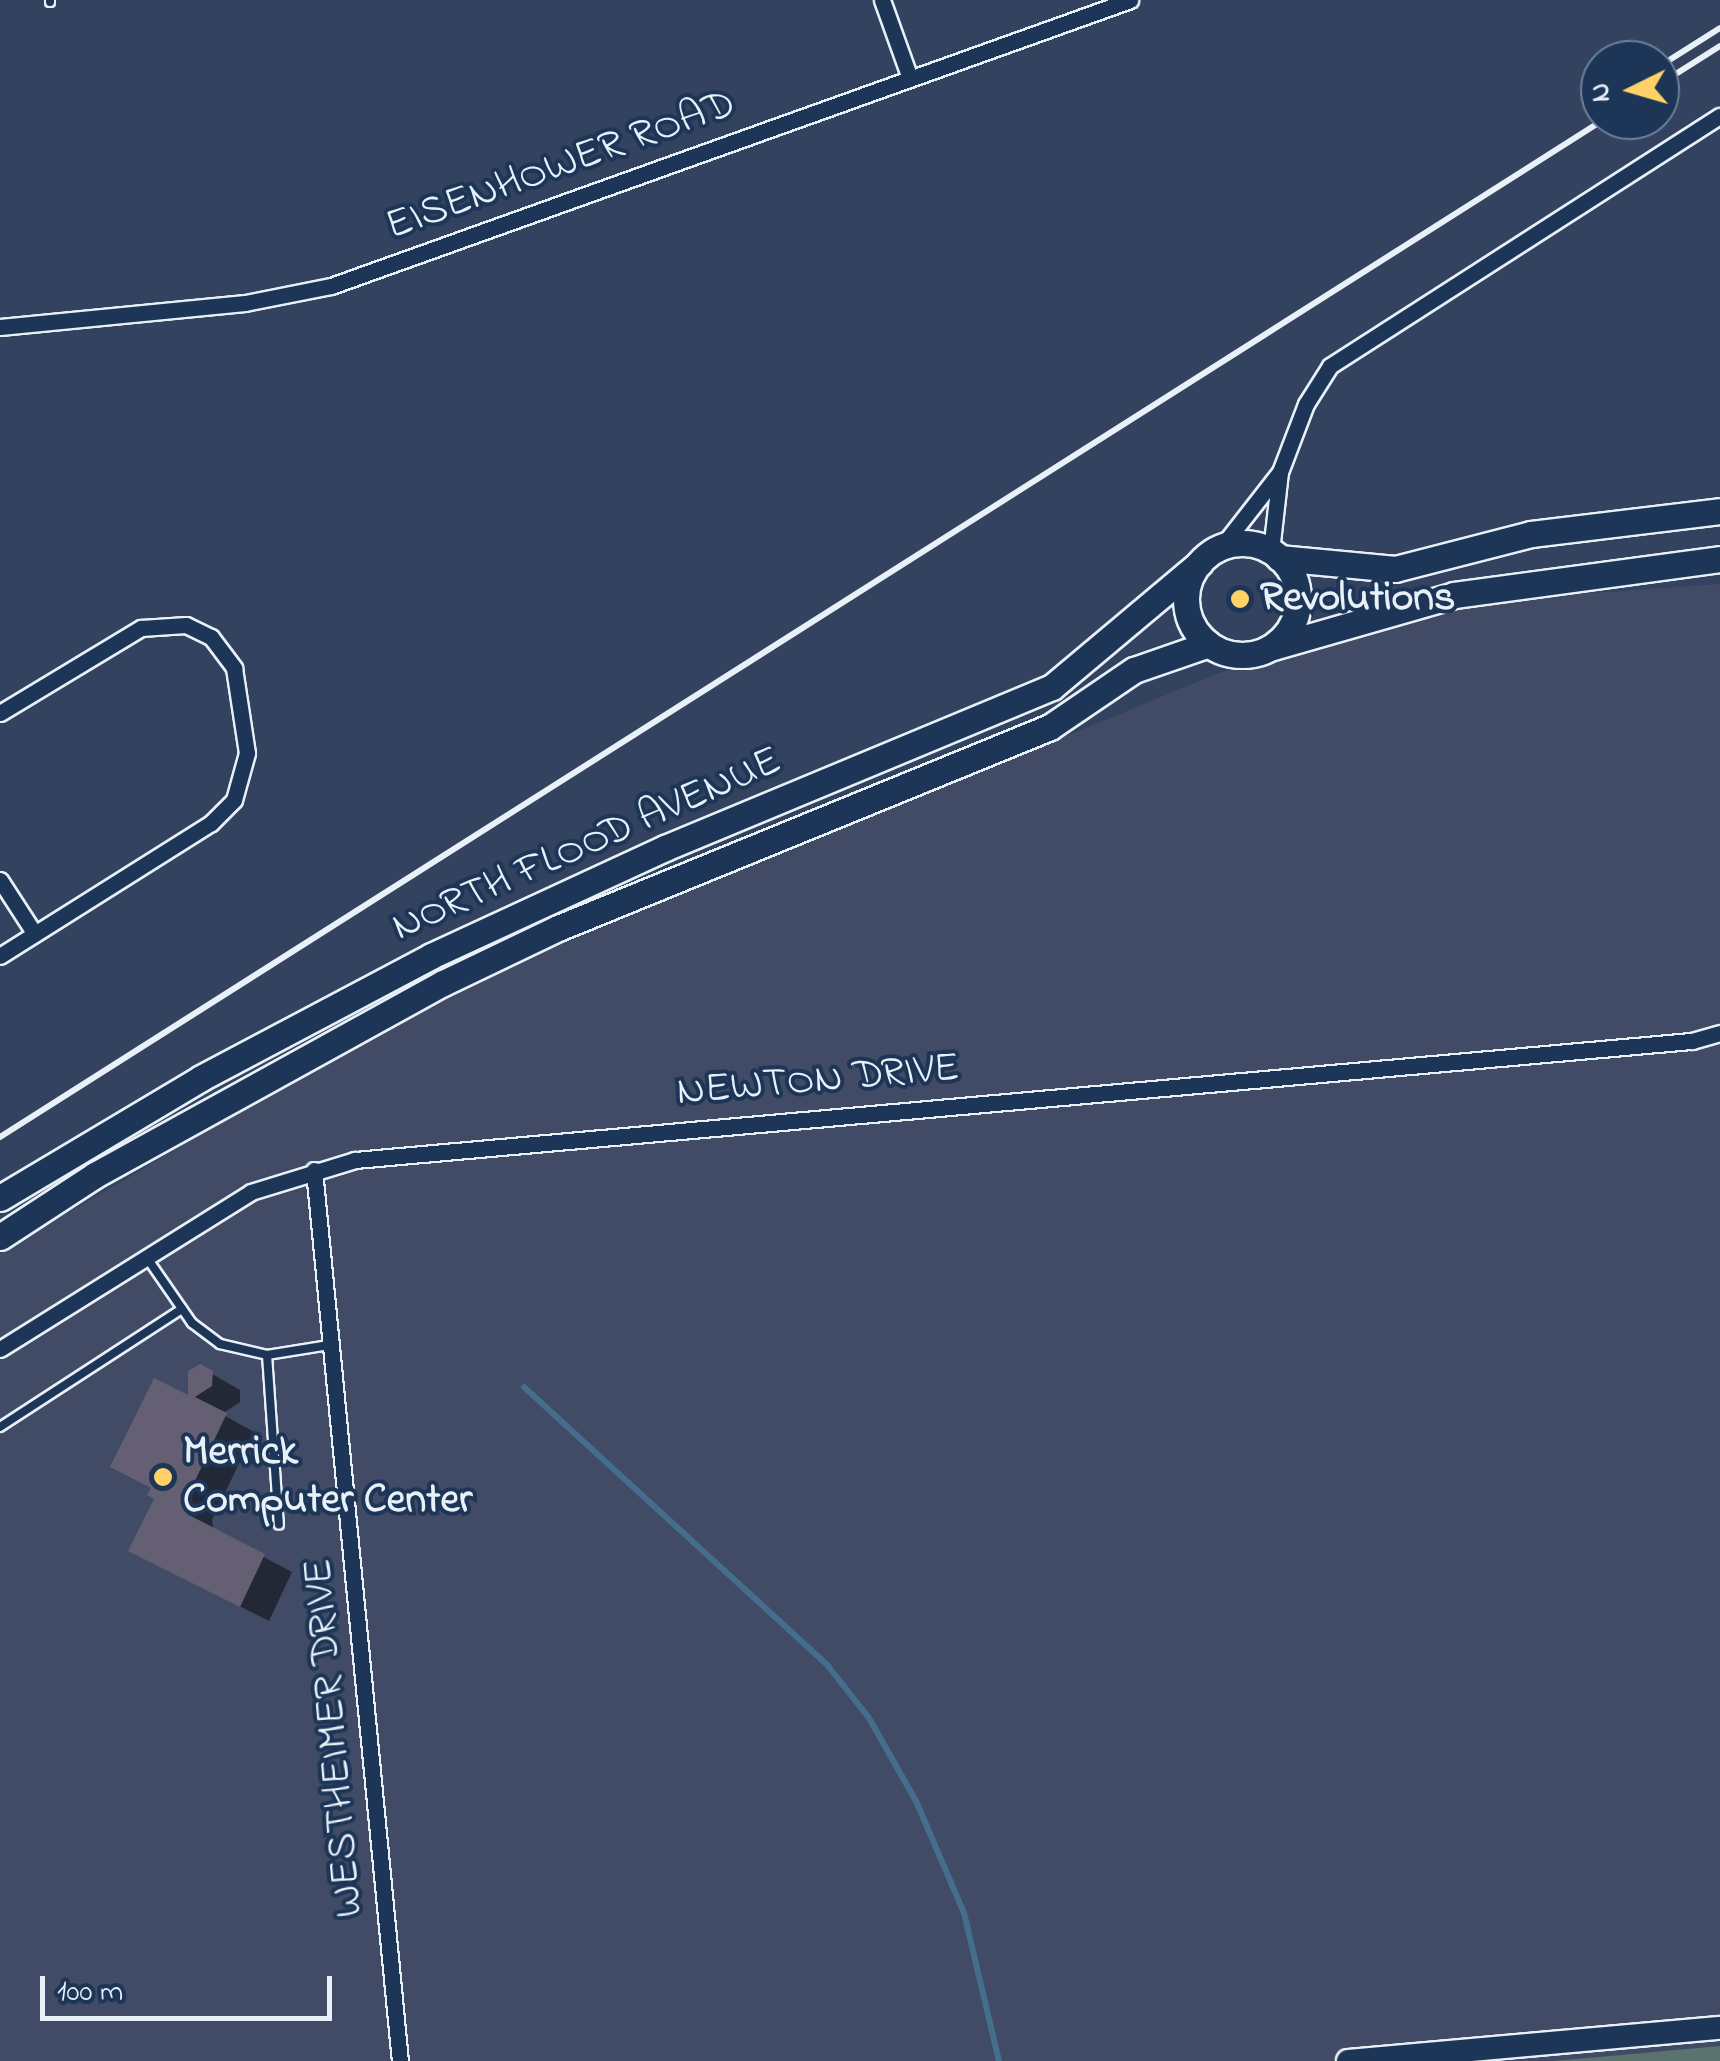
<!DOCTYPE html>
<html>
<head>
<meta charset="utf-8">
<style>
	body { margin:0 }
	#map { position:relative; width:1720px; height:2061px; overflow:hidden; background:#32425f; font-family:"Indie Flower",sans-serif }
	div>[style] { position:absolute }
	.built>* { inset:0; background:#414b65 }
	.green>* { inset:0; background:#5b736e }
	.shadow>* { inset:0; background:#0007 }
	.stream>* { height:6px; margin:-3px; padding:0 3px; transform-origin:3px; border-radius:3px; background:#456e8d }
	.building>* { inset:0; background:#645f72 }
	.roads { filter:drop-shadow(2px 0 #e8f1f8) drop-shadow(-2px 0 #e8f1f8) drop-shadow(0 2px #e8f1f8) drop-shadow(0 -2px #e8f1f8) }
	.lane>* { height:8px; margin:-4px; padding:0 4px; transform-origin:4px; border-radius:4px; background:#1d3557 }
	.street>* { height:15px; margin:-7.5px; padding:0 7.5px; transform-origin:7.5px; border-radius:7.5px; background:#1d3557 }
	.secondary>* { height:22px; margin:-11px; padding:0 11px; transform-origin:11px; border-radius:11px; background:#1d3557 }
	.primary>* { height:25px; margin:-12.5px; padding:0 12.5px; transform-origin:12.5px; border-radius:12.5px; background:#1d3557 }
	.primary>.ring { margin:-12.5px; padding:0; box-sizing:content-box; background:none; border:25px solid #1d3557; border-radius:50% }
	.rail>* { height:6px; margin:-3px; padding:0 3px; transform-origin:3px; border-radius:3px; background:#e8f1f8 }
	.dots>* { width:28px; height:28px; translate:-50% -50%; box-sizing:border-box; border:5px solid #1d3557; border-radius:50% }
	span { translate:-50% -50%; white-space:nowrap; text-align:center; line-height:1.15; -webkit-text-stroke:8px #1d3557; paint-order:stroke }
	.street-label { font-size:42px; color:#e8f1f8 }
	.poi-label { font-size:42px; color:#e8f1f8; font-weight:700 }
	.left { translate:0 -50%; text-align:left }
	.north { position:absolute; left:1580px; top:40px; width:100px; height:100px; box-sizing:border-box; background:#1d3557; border:2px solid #6e8097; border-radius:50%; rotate:265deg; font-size:28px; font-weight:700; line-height:40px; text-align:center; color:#e8f1f8 }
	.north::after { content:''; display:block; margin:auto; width:35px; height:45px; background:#ffd166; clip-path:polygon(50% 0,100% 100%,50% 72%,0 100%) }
	.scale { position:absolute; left:40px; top:1976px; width:292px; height:45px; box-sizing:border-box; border:5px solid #e8f1f8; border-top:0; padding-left:12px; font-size:30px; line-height:35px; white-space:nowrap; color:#e8f1f8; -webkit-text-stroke:8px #1d3557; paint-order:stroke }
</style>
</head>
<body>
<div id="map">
	<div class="built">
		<div style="clip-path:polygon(1720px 584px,1720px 2061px,0 2061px,0 1253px,355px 1044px,545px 951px,1219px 673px,1429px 614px,1533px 597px)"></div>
	</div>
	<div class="green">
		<div style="clip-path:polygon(1720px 2046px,1720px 2061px,1552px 2061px,1577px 2059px)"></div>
	</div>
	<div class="shadow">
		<div style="clip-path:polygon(200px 1367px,240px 1390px,240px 1402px,222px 1414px,254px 1432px,212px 1520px,214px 1531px,292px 1572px,269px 1621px,160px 1566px)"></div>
	</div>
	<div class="stream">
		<div style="left:524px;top:1387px;width:413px;rotate:42.5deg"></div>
		<div style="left:828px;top:1666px;width:66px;rotate:51.7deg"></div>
		<div style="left:869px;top:1718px;width:95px;rotate:60.5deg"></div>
		<div style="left:916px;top:1801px;width:122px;rotate:66.8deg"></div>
		<div style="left:964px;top:1913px;width:152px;rotate:76.7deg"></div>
	</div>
	<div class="building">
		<div style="clip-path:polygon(200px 1364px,213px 1371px,212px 1386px,195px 1397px,227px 1413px,185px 1502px,191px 1505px,187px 1514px,265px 1554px,240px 1607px,128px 1551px,154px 1499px,147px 1495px,151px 1488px,110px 1467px,154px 1378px,188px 1395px,188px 1371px)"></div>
	</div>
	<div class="roads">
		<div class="lane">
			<div style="left:50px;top:0;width:2px;rotate:90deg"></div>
			<div style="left:147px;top:1258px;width:79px;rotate:55.3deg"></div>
			<div style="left:192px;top:1323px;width:35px;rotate:37deg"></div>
			<div style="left:220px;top:1344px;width:48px;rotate:13.2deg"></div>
			<div style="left:267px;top:1355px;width:63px;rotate:-9.2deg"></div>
			<div style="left:267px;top:1355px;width:170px;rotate:86deg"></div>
			<div style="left:0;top:1427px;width:217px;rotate:-33deg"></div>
		</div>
		<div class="street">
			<div style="left:882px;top:0;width:83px;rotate:70.3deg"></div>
			<div style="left:0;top:327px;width:246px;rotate:-5.6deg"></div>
			<div style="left:245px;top:303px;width:88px;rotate:-11.2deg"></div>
			<div style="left:331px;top:286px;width:849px;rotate:-19.69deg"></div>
			<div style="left:1280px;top:472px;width:73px;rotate:-69.1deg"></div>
			<div style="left:1306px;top:404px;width:45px;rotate:-57.7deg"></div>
			<div style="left:1330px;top:366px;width:463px;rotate:-32.7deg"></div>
			<div style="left:1226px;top:541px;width:88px;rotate:-52deg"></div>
			<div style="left:1280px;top:472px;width:80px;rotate:96.5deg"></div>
			<div style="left:0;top:713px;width:165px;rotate:-31.1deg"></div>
			<div style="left:141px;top:628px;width:45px;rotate:-3.8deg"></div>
			<div style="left:186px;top:625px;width:28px;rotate:26deg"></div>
			<div style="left:211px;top:637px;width:39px;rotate:53deg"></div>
			<div style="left:234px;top:668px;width:86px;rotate:81.3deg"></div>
			<div style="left:247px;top:753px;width:49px;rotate:105.5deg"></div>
			<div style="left:234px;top:800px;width:33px;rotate:135deg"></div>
			<div style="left:211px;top:823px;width:249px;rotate:147.8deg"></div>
			<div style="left:0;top:880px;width:64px;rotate:57.1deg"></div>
			<div style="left:314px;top:1170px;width:895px;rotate:84.49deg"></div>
			<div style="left:0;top:1349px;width:296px;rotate:-32deg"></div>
			<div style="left:251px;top:1192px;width:109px;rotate:-17.1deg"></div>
			<div style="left:355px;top:1160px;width:1342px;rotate:-5.09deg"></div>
			<div style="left:1692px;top:1041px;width:29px;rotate:-16deg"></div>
		</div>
		<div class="secondary">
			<div style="left:1348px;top:2061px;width:373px;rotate:-5.1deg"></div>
		</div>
		<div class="primary">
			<div class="ring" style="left:1186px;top:543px;width:87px;height:87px"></div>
			<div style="left:1279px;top:558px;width:117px;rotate:5.4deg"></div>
			<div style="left:1395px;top:569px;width:140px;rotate:-14.4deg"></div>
			<div style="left:1531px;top:534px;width:190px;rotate:-6.9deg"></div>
			<div style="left:1273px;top:647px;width:188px;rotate:-16deg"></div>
			<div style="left:1454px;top:595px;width:268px;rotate:-7.7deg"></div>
			<div style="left:0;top:1198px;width:234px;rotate:-30.8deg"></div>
			<div style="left:201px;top:1078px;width:260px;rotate:-27.9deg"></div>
			<div style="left:431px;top:956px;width:258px;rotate:-24.8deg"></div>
			<div style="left:665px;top:848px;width:419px;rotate:-22.6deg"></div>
			<div style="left:1052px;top:687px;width:193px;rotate:-40deg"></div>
			<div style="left:0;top:1237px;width:113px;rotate:-33.1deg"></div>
			<div style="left:95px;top:1175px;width:397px;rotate:-28.9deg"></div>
			<div style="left:443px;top:983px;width:127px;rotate:-25.6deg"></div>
			<div style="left:558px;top:928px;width:531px;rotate:-22.22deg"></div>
			<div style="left:1050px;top:727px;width:102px;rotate:-34.2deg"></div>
			<div style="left:1134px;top:670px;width:79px;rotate:-19.1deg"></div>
		</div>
	</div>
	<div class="rail">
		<div style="left:1660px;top:66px;width:71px;rotate:-32.3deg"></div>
		<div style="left:1660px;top:84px;width:71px;rotate:-32.3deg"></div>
		<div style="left:0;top:1137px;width:1898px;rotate:-32.39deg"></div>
	</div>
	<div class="dots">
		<div style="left:1240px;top:599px;background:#ffd166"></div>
		<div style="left:163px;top:1477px;background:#ffd166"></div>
	</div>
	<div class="street-label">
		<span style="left:561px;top:166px;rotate:-20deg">EISENHOWER ROAD</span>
		<span style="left:587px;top:845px;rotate:-24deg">NORTH FLOOD AVENUE</span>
		<span style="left:818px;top:1081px;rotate:-5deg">NEWTON DRIVE</span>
		<span style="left:335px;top:1738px;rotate:-95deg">WESTHEIMER DRIVE</span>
	</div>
	<div class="poi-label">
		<span class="left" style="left:1260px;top:599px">Revolutions</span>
		<span class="left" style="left:183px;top:1477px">Merrick<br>Computer Center</span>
	</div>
	<div class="north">N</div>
	<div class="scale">100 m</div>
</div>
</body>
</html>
